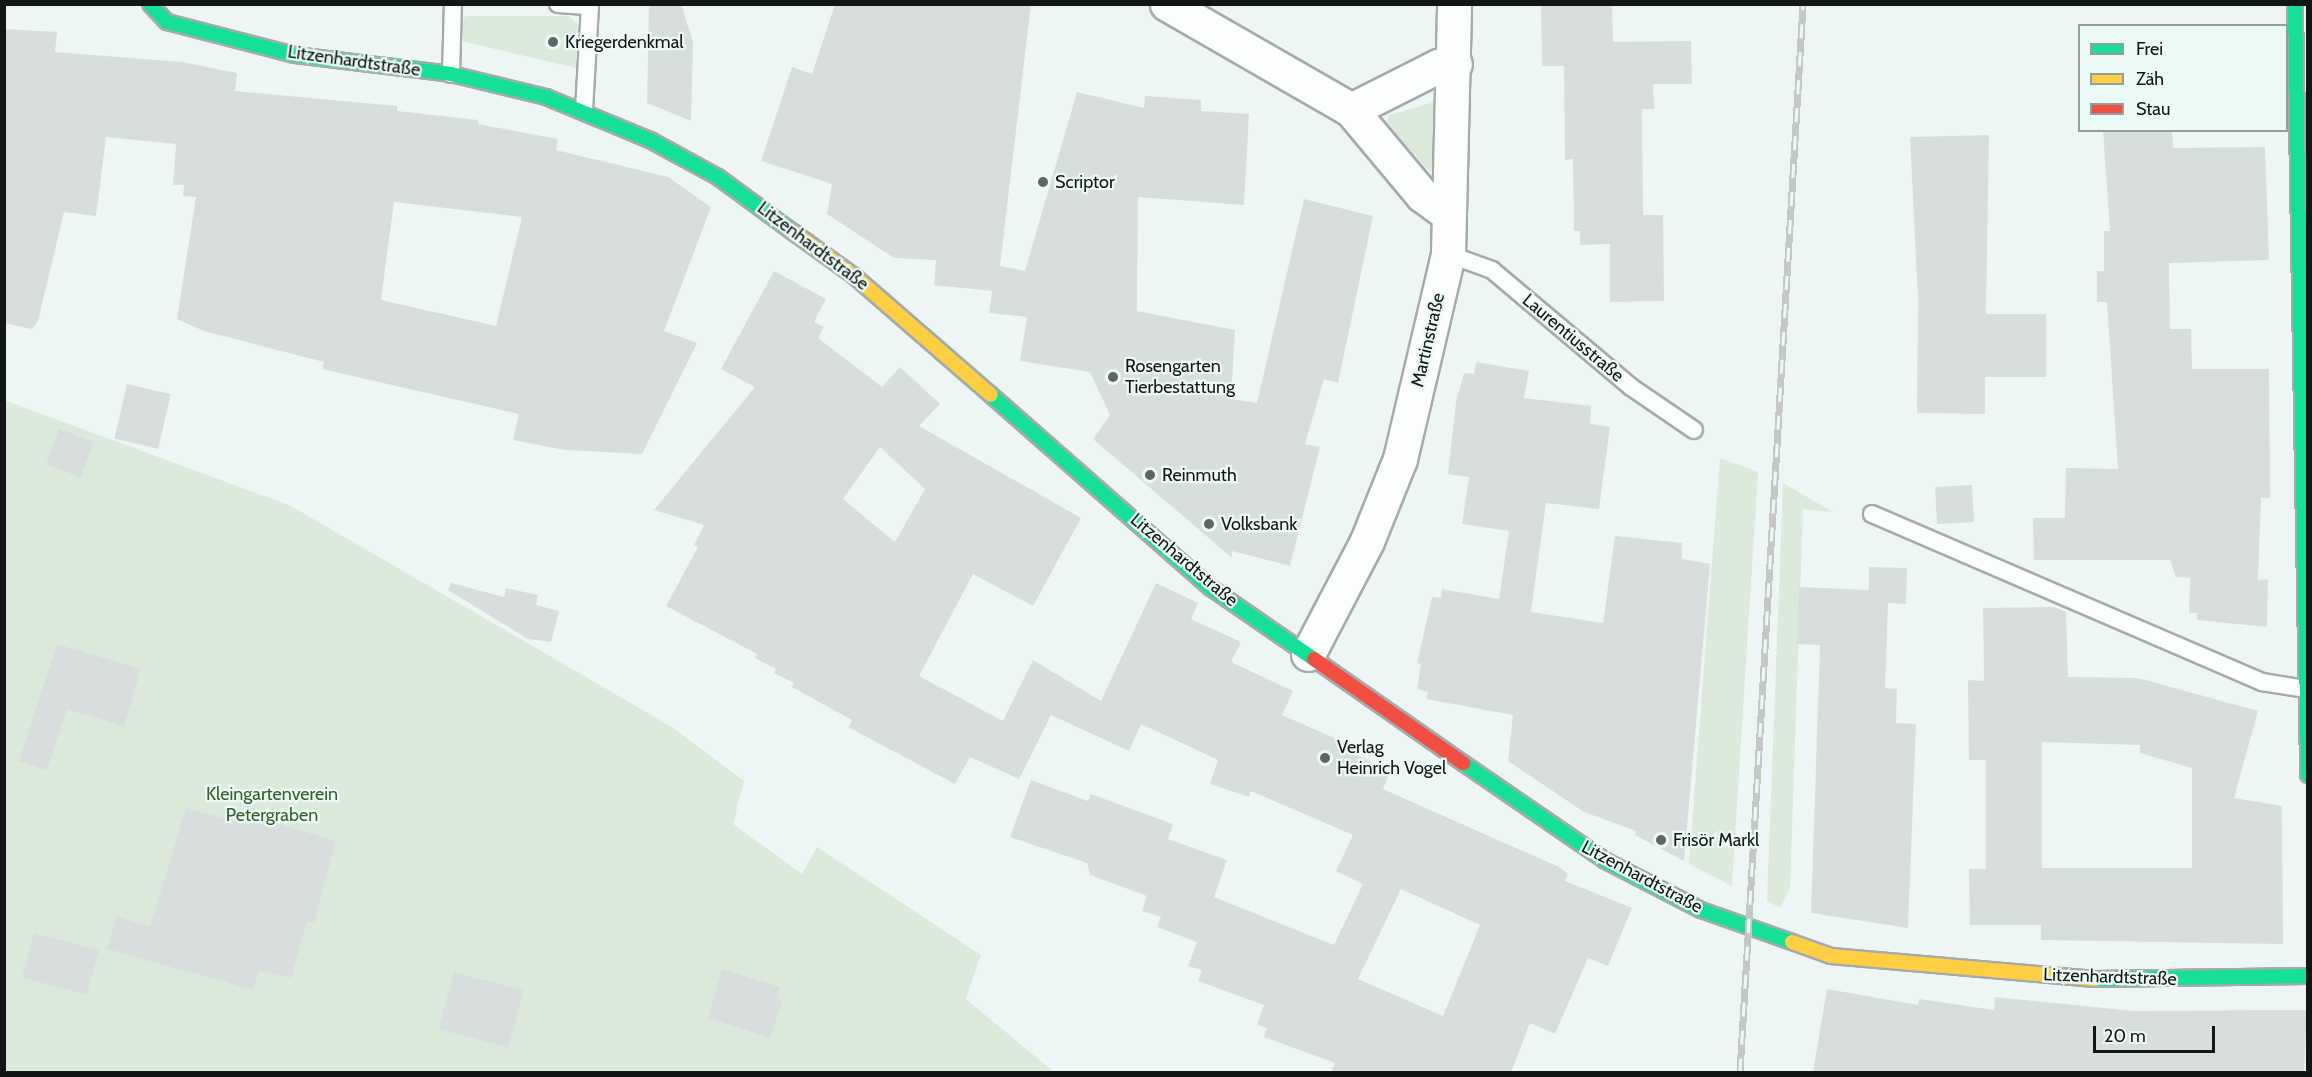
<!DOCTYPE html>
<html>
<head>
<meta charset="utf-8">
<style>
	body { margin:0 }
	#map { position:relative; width:2312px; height:1077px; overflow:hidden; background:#eef6f5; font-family:Cabin,sans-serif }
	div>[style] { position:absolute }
	.green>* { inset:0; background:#dbeada }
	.building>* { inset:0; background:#d8dede; transform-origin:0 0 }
	.roads { filter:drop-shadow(2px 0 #a5abaa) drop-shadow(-2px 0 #a5abaa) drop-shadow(0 2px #a5abaa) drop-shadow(0 -2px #a5abaa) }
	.lane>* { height:16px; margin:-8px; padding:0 8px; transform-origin:8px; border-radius:8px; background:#fcfefe }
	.street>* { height:33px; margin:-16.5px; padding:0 16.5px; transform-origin:16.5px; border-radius:16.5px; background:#fcfefe }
	.fast>* { height:14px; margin:-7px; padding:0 7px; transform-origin:7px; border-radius:7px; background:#16e098 }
	.slow>* { height:14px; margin:-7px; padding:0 7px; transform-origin:7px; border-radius:7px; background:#ffcf43 }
	.jam>* { height:14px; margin:-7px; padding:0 7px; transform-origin:7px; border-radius:7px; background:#f24e42 }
	.rail>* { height:7px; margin-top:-3.5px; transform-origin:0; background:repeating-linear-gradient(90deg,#ebf9f7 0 14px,#c5c7c7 0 28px); box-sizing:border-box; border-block:2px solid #c5c7c7 }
	.dots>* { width:16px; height:16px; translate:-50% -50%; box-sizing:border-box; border:3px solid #ebf9f7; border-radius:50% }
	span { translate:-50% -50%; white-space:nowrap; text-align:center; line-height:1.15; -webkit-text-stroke:4.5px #ebf9f7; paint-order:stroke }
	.poi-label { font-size:18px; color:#121616 }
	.left { translate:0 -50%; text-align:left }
	.street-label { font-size:18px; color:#121616 }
	.park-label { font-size:18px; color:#385d28 }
	.frame { position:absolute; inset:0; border:6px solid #121616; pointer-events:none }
	.legend { position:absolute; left:2078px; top:24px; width:210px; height:108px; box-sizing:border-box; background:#ebf9f7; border:2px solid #949e9d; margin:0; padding:8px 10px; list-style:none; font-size:18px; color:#121616 }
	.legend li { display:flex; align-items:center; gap:12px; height:30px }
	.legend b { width:30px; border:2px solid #949e9d }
	.scale { position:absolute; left:2093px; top:1026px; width:122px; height:27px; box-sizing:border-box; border:3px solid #121616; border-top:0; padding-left:8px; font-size:18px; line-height:21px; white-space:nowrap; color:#121616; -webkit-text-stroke:4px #ebf9f7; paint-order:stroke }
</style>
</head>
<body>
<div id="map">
	<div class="green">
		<div style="clip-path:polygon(469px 16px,569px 16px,578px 24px,576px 68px,461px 41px,464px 17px)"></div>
		<div style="clip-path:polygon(1434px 102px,1440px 108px,1431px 173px,1385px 123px,1390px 115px)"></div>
		<div style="clip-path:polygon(4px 400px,291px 506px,672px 727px,744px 781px,733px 824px,802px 874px,817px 847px,981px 955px,966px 999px,1054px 1072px,5px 1072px)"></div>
		<div style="clip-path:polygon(1720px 458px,1758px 472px,1732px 886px,1689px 864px)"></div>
		<div style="clip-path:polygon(1783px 483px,1833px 512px,1803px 509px,1790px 888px,1780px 908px,1767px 901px)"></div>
	</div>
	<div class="building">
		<div style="clip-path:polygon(649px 4px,681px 4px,693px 41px,691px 121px,647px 103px)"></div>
		<div style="clip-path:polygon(835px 4px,1031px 4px,1000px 266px,1025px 271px,1077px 92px,1144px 108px,1145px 96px,1201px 100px,1201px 111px,1249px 114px,1244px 205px,1138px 197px,1137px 311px,1235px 330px,1231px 399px,1257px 403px,1304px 199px,1373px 216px,1338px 383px,1324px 379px,1305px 444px,1320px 447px,1290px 566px,1232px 551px,1232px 558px,1093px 439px,1110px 415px,1090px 372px,1020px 361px,1027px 317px,989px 313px,992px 291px,934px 285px,936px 260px,894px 258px,827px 214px,832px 184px,761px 161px,792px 67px,812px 74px)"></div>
		<div style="clip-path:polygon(1541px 4px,1612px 4px,1613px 42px,1691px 41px,1692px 84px,1653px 84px,1654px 109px,1642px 109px,1643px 215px,1663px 215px,1664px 301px,1610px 302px,1610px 244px,1580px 245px,1580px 231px,1574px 231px,1573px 159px,1565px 160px,1564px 66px,1542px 66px)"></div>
		<div style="clip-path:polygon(evenodd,4px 29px,57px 32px,55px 52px,182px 62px,237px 73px,235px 91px,397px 106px,397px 111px,478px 120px,478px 124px,558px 139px,556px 150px,668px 177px,711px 207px,664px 331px,697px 343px,642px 454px,565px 450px,513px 440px,519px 414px,322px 369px,324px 362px,204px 331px,177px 319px,196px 197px,183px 196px,184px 185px,173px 185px,176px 144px,106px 137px,96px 216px,64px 212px,38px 321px,32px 329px,4px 323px,4px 29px,394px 202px,522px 217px,496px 326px,381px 300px,394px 202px)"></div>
		<div style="clip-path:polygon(2103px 130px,2172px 130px,2173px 148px,2265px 147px,2269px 260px,2169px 263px,2170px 329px,2191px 329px,2192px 369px,2269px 369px,2270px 498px,2261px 498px,2258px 580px,2268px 579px,2267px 627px,2197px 620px,2197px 613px,2189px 613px,2190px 578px,2176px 577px,2170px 560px,2034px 560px,2033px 518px,2065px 518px,2066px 468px,2118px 469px,2107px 302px,2097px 302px,2097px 271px,2104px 271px,2104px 231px,2110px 231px)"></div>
		<div style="clip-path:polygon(1989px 135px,1986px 314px,2046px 314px,2046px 377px,1985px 377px,1985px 414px,1917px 413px,1918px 299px,1910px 137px)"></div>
		<div style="clip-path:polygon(evenodd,774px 271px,826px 299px,814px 322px,824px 327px,818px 338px,882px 387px,900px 367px,940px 404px,919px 426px,1081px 518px,1033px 606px,973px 574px,919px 676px,1003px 721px,1033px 660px,1101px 701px,1156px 583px,1198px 603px,1191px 619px,1241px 642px,1231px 662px,1293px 691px,1282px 715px,1362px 750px,1359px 756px,1390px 771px,1383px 789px,1559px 867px,1568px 874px,1565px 881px,1632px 908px,1608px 966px,1588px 958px,1555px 1034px,1530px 1023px,1511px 1072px,1331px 1072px,1335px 1063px,1264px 1037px,1267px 1028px,1257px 1025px,1264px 1005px,1198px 981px,1202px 970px,1188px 966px,1197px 942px,1157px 927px,1161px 917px,1142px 911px,1147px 896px,1090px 875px,1087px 863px,1010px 837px,1031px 780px,1088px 801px,1091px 794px,1173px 824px,1168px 839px,1227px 860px,1214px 897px,1334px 945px,1363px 884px,1336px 871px,1353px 835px,1251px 791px,1249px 797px,1210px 784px,1218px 760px,1141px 724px,1129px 751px,1051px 715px,1019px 779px,970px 757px,955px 784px,848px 727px,852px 720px,792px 687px,794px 683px,774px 673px,776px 669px,755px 658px,757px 654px,666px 606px,698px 547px,694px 545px,704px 525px,654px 510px,755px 387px,721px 369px,774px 271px,880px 447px,925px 489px,895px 542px,843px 499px,880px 447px,774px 271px,1401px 889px,1480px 925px,1443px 1016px,1358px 979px,1401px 889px)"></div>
		<div style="clip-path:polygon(1476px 362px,1529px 371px,1524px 398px,1591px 406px,1590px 424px,1610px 427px,1599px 509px,1546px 503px,1531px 612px,1603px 623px,1615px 536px,1682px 543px,1682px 559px,1710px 564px,1684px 861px,1635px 835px,1636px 831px,1584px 812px,1508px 761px,1513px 715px,1426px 699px,1428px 692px,1417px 689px,1421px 664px,1417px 663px,1432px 597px,1441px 598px,1442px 589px,1499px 599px,1509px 531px,1462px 524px,1469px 477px,1448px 474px,1456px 402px,1464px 373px,1474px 374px)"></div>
		<div style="left:127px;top:384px;width:45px;height:56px;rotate:13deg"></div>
		<div style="left:59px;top:429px;width:37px;height:38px;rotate:20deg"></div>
		<div style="left:1972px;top:485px;width:37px;height:37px;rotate:87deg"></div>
		<div style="clip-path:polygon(1869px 567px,1907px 568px,1906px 604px,1888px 603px,1885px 688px,1897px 689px,1896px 723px,1916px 724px,1908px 928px,1811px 913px,1820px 645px,1797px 644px,1799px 587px,1869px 590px)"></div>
		<div style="clip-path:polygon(451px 583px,504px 597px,506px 588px,538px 595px,536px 605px,559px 611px,551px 642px,528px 639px,448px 590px)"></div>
		<div style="clip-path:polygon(evenodd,2054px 607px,2066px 612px,2068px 677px,2138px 678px,2258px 711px,2234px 798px,2282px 806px,2283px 944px,2041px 940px,2041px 925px,1970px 925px,1969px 869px,1986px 869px,1986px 760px,1969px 760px,1968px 680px,1984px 681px,1983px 608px,2054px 607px,2042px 742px,2140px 745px,2140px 753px,2192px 768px,2192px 868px,2042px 868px,2042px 742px)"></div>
		<div style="clip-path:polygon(57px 644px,141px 669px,124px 726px,67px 709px,47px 770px,19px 761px)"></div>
		<div style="clip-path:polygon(186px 808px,249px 825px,252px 816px,336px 841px,314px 923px,307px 921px,291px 978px,259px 970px,253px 990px,107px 949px,117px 917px,150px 926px)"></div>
		<div style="left:34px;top:933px;width:67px;height:46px;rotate:15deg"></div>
		<div style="clip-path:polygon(722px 969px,780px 987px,776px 999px,782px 1001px,770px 1038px,708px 1018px)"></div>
		<div style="left:454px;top:972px;width:72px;height:59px;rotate:15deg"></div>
		<div style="clip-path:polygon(1827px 989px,1918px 1005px,1919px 999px,1994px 1010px,1995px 997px,2134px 1011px,2307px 1010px,2304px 1072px,1813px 1072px)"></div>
	</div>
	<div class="roads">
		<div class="lane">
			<div style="left:558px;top:4px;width:32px;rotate:4deg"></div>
			<div style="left:590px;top:6px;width:104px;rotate:93.3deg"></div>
			<div style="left:451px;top:74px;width:70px;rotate:-88.4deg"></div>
			<div style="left:1448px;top:254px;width:47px;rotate:20deg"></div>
			<div style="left:1492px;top:270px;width:182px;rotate:40.1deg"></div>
			<div style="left:1631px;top:387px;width:76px;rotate:34.3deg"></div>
			<div style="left:1872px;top:514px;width:425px;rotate:23.3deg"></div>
			<div style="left:2262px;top:682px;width:45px;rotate:9deg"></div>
		</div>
		<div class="street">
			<div style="left:1167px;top:4px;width:212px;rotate:29.9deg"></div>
			<div style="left:1351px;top:110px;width:111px;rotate:50.1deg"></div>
			<div style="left:1422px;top:195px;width:32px;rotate:36deg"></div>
			<div style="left:1351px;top:110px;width:97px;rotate:-26.8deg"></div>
			<div style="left:1438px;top:66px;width:17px;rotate:-7deg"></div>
			<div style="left:1308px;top:654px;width:127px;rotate:-62.4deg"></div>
			<div style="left:1367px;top:541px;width:88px;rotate:-68.1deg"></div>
			<div style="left:1400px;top:459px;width:211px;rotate:-76.8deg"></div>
			<div style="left:1448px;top:254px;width:250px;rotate:-88.6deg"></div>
		</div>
		<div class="fast">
			<div style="left:150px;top:4px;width:25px;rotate:47deg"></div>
			<div style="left:167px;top:22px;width:132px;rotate:14.5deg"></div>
			<div style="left:295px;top:55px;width:157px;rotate:6.9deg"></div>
			<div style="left:451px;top:74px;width:98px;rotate:13.6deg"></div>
			<div style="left:546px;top:97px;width:113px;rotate:22.5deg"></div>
			<div style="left:650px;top:140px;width:77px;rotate:28.6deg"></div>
			<div style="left:718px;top:177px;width:93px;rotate:36.3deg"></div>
			<div style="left:2295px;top:4px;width:771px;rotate:89.03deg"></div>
			<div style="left:991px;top:395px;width:293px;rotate:41.3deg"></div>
			<div style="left:1211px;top:588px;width:125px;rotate:34.6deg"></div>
			<div style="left:1463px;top:763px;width:171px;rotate:34.5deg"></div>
			<div style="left:1604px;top:860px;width:109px;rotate:27.3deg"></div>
			<div style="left:1701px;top:910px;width:96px;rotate:19.4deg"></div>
			<div style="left:2095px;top:979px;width:213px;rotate:-0.8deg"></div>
		</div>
		<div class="slow">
			<div style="left:793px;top:232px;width:75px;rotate:35.8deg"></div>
			<div style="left:854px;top:276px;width:181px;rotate:41deg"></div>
			<div style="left:1792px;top:942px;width:41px;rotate:19.7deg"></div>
			<div style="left:1831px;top:956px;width:265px;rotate:5deg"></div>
		</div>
		<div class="jam">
			<div style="left:1314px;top:659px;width:182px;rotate:34.9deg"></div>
		</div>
	</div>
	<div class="rail">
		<div style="left:1740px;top:1072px;width:1070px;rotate:-86.62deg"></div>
	</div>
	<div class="dots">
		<div style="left:553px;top:42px;background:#5f6464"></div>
		<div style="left:1043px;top:182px;background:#5f6464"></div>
		<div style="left:1113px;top:377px;background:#5f6464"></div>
		<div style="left:1150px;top:475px;background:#5f6464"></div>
		<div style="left:1209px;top:524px;background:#5f6464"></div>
		<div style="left:1325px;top:758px;background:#5f6464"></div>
		<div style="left:1661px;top:840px;background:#5f6464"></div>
	</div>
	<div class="poi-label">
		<span class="left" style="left:565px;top:42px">Kriegerdenkmal</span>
		<span class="left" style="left:1055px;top:182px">Scriptor</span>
		<span class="left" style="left:1125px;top:377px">Rosengarten<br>Tierbestattung</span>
		<span class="left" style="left:1162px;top:475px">Reinmuth</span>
		<span class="left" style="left:1221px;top:524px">Volksbank</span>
		<span class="left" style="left:1337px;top:758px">Verlag<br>Heinrich Vogel</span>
		<span class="left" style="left:1673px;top:840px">Frisör Markl</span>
	</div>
	<div class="street-label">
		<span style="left:354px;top:61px;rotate:8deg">Litzenhardtstraße</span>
		<span style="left:813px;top:246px;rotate:37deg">Litzenhardtstraße</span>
		<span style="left:1573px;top:338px;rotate:40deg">Laurentiusstraße</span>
		<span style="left:1428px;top:340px;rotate:-77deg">Martinstraße</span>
		<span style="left:1184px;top:560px;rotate:40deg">Litzenhardtstraße</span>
		<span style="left:1642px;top:877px;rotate:28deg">Litzenhardtstraße</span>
		<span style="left:2110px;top:977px;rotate:2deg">Litzenhardtstraße</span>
	</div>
	<div class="park-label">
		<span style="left:272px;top:805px">Kleingartenverein<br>Petergraben</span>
	</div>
	<div class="frame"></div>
	<ul class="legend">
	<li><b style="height:8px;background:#16e098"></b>Frei</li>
	<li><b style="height:8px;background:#ffcf43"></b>Zäh</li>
	<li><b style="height:8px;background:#f24e42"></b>Stau</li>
	</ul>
	<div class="scale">20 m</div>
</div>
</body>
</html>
